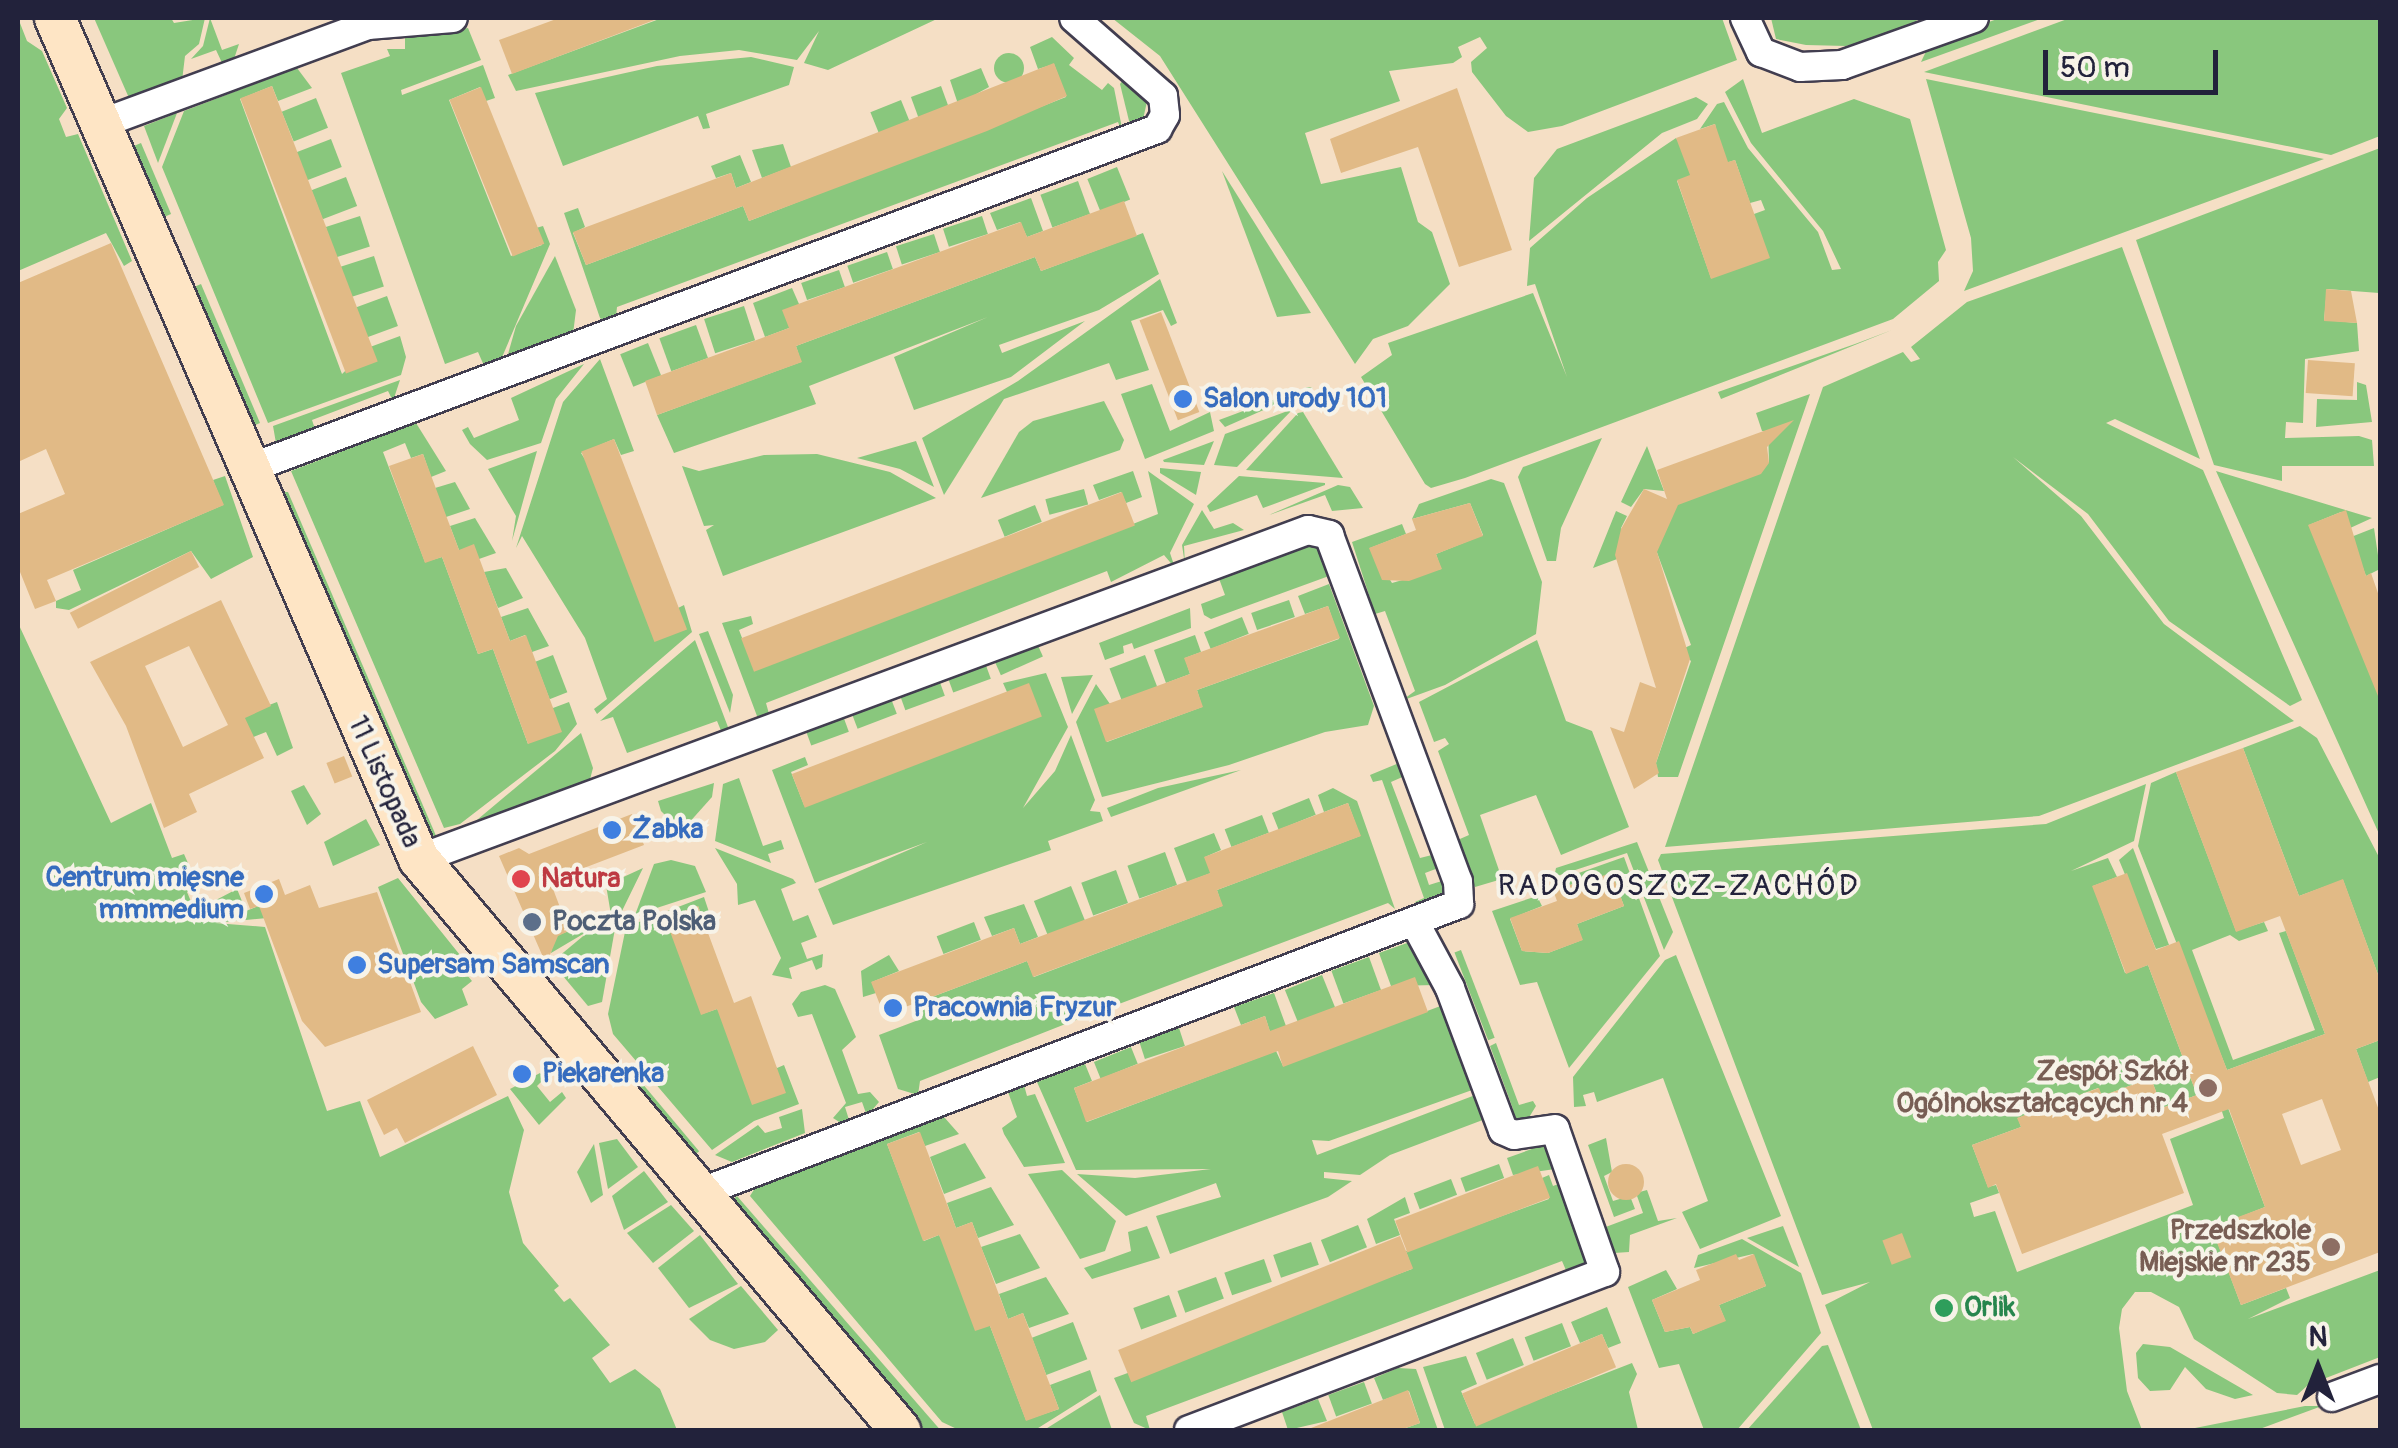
<!DOCTYPE html>
<html>
<head>
<meta charset="utf-8">
<style>
	body { margin:0 }
	#map { position:relative; width:2398px; height:1448px; overflow:hidden; background:#f5dfc5; font-family:Pangolin,sans-serif }
	div>[style] { position:absolute }
	.green>* { inset:0; background:#89c77d; transform-origin:0 0 }
	.round { border-radius:50% }
	.building>* { inset:0; background:#e1ba86; transform-origin:0 0 }
	.roads { filter:drop-shadow(2px 0 #423e50) drop-shadow(-2px 0 #423e50) drop-shadow(0 2px #423e50) drop-shadow(0 -2px #423e50) }
	.street>* { height:28px; margin:-14px; padding:0 14px; transform-origin:14px; border-radius:14px; background:#fff }
	.secondary>* { height:40px; margin:-20px; padding:0 20px; transform-origin:20px; border-radius:20px; background:#fee5c5 }
	.dots>* { width:28px; height:28px; translate:-50% -50%; box-sizing:border-box; border:5px solid #f7f3e8; border-radius:50% }
	span { translate:-50% -50%; white-space:nowrap; text-align:center; line-height:1.15; -webkit-text-stroke:8px #f7f3e8; paint-order:stroke }
	.shop-label { font-size:28px; color:#366cbe; font-weight:700 }
	.left { translate:0 -50%; text-align:left }
	.right { translate:-100% -50%; text-align:right }
	.street-label { font-size:28px; color:#22223b }
	.health-label { font-size:28px; color:#be3a42; font-weight:700 }
	.service-label { font-size:28px; color:#4e5e75; font-weight:700 }
	.education-label { font-size:28px; color:#785e54; font-weight:700 }
	.leisure-label { font-size:28px; color:#27864d; font-weight:700 }
	.neighbourhood-label { font-size:30px; color:#22223b; letter-spacing:2.5px }
	.frame { position:absolute; inset:0; border:20px solid #22223b; pointer-events:none }
	.north { position:absolute; left:2268px; top:1318px; width:100px; height:100px; -webkit-text-stroke:8px #f7f3e8; paint-order:stroke; rotate:0deg; font-size:28px; font-weight:700; line-height:40px; text-align:center; color:#22223b }
	.north::after { content:''; display:block; margin:auto; width:35px; height:45px; background:#22223b; clip-path:polygon(50% 0,100% 100%,50% 72%,0 100%) }
	.scale { position:absolute; left:2043px; top:50px; width:175px; height:45px; box-sizing:border-box; border:5px solid #22223b; border-top:0; padding-left:12px; font-size:30px; line-height:35px; white-space:nowrap; color:#22223b; -webkit-text-stroke:8px #f7f3e8; paint-order:stroke }
</style>
</head>
<body>
<div id="map">
	<div class="green">
		<div style="clip-path:polygon(18px 18px,27px 41px,42px 51px,67px 108px,59px 119px,66px 137px,78px 134px,132px 261px,124px 266px,106px 233px,18px 271px)"></div>
		<div style="clip-path:polygon(94px 18px,171px 18px,174px 23px,205px 18px,199px 44px,185px 56px,182px 81px,135px 99px,129px 98px)"></div>
		<div style="clip-path:polygon(210px 18px,222px 50px,239px 44px,233px 62px,223px 65px,216px 50px,191px 59px,203px 46px)"></div>
		<div style="clip-path:polygon(662px 18px,939px 18px,828px 70px,804px 63px,819px 31px,797px 60px,739px 50px,680px 56px,516px 91px,508px 75px)"></div>
		<div style="clip-path:polygon(1112px 18px,1722px 18px,1737px 60px,1562px 126px,1528px 132px,1506px 116px,1472px 72px,1471px 62px,1487px 48px,1480px 37px,1458px 47px,1462px 57px,1453px 63px,1389px 71px,1400px 101px,1305px 133px,1321px 184px,1401px 167px,1418px 222px,1432px 232px,1450px 284px,1408px 326px,1373px 339px,1355px 364px,1160px 56px)"></div>
		<div style="clip-path:polygon(1771px 18px,1916px 18px,1918px 27px,1846px 46px,1806px 45px,1776px 39px)"></div>
		<div style="clip-path:polygon(2000px 18px,2043px 18px,1921px 62px,1930px 43px)"></div>
		<div style="clip-path:polygon(2070px 18px,2380px 18px,2380px 136px,2331px 155px,1924px 72px)"></div>
		<div style="clip-path:polygon(468px 28px,481px 60px,401px 90px,402px 95px,483px 65px,495px 98px,486px 101px,480px 87px,449px 100px,511px 256px,542px 245px,536px 228px,543px 226px,550px 244px,500px 362px,485px 368px,478px 352px,445px 364px,341px 73px,390px 56px,387px 49px,405px 49px,405px 38px)"></div>
		<div style="clip-path:polygon(1052px 37px,1074px 58px,1069px 65px,1102px 90px,1108px 83px,1114px 88px,1124px 138px,1118px 122px,617px 307px,615px 327px,600px 318px,564px 213px,578px 208px,585px 227px,573px 233px,586px 265px,743px 206px,749px 221px,1066px 97px,1054px 64px,1038px 69px,1030px 47px)"></div>
		<div class="round" style="left:994px;top:53px;width:30px;height:30px"></div>
		<div style="clip-path:polygon(751px 57px,794px 67px,789px 85px,706px 114px,710px 128px,703px 129px,698px 116px,563px 166px,535px 93px,657px 66px)"></div>
		<div style="clip-path:polygon(297px 68px,312px 88px,278px 101px,272px 86px,240px 99px,342px 374px,370px 347px,400px 336px,406px 357px,401px 375px,268px 423px,162px 167px,184px 111px)"></div>
		<div style="clip-path:polygon(981px 68px,989px 87px,958px 104px,950px 80px)"></div>
		<div style="clip-path:polygon(1130px 71px,1148px 97px,1142px 124px,1132px 133px,1120px 84px)"></div>
		<div style="clip-path:polygon(1743px 79px,1762px 133px,1854px 99px,1910px 119px,1946px 250px,1938px 262px,1939px 281px,1893px 319px,1465px 478px,1431px 488px,1425px 484px,1361px 377px,1392px 355px,1388px 343px,1533px 293px,1567px 377px,1535px 284px,1527px 286px,1530px 248px,1587px 198px,1676px 138px,1698px 173px,1677px 181px,1711px 278px,1754px 214px,1765px 210px,1761px 200px,1750px 203px,1735px 160px,1723px 164px,1715px 124px,1700px 129px,1717px 104px,1724px 102px,1748px 148px,1818px 232px,1832px 270px,1841px 269px,1823px 231px,1751px 143px,1725px 92px)"></div>
		<div style="clip-path:polygon(1926px 79px,2080px 110px,2324px 159px,1964px 291px,1973px 271px,1971px 238px)"></div>
		<div style="left:941px;top:86px;width:23px;height:32px;rotate:70deg"></div>
		<div style="clip-path:polygon(1696px 97px,1708px 104px,1697px 119px,1662px 133px,1529px 241px,1534px 178px,1557px 149px)"></div>
		<div style="left:316px;top:98px;width:32px;height:37px;rotate:68deg"></div>
		<div style="left:901px;top:100px;width:24px;height:33px;rotate:68deg"></div>
		<div style="clip-path:polygon(177px 113px,158px 163px,144px 126px)"></div>
		<div style="left:331px;top:139px;width:30px;height:37px;rotate:69deg"></div>
		<div style="left:141px;top:143px;width:77px;height:11px;rotate:67deg"></div>
		<div style="clip-path:polygon(783px 144px,791px 167px,762px 178px,752px 150px)"></div>
		<div style="clip-path:polygon(2380px 148px,2380px 409px,2379px 293px,2327px 289px,2324px 320px,2357px 323px,2359px 351px,2305px 359px,2303px 423px,2286px 422px,2285px 438px,2359px 436px,2372px 440px,2374px 466px,2282px 466px,2282px 481px,2214px 465px,2136px 240px)"></div>
		<div style="clip-path:polygon(740px 155px,751px 182px,736px 188px,731px 173px,716px 178px,711px 166px)"></div>
		<div style="left:1117px;top:167px;width:35px;height:32px;rotate:68deg"></div>
		<div style="clip-path:polygon(1222px 171px,1311px 313px,1277px 317px)"></div>
		<div style="left:346px;top:177px;width:31px;height:37px;rotate:69deg"></div>
		<div style="left:1078px;top:181px;width:35px;height:40px;rotate:70deg"></div>
		<div style="clip-path:polygon(1031px 198px,1043px 231px,1027px 237px,1020px 222px,997px 230px,990px 213px)"></div>
		<div style="left:360px;top:216px;width:32px;height:36px;rotate:72deg"></div>
		<div style="left:982px;top:216px;width:19px;height:41px;rotate:72deg"></div>
		<div style="clip-path:polygon(1143px 233px,1159px 274px,1099px 310px,999px 345px,1002px 353px,1085px 321px,1011px 377px,914px 410px,894px 357px,988px 317px,809px 386px,816px 404px,674px 453px,657px 415px,801px 362px,796px 346px,1035px 257px,1041px 271px)"></div>
		<div style="left:934px;top:234px;width:19px;height:40px;rotate:72deg"></div>
		<div style="clip-path:polygon(2122px 247px,2200px 459px,2115px 419px,2106px 423px,2203px 470px,2302px 700px,2290px 706px,2169px 621px,2088px 514px,2013px 457px,2081px 516px,2164px 624px,2294px 721px,2039px 816px,1665px 847px,1823px 387px,1903px 352px,1911px 362px,1920px 359px,1911px 347px,1967px 302px)"></div>
		<div style="left:887px;top:252px;width:18px;height:42px;rotate:71deg"></div>
		<div style="left:374px;top:256px;width:32px;height:36px;rotate:72deg"></div>
		<div style="clip-path:polygon(555px 256px,576px 310px,573px 334px,506px 361px,516px 326px)"></div>
		<div style="left:839px;top:270px;width:18px;height:40px;rotate:71deg"></div>
		<div style="clip-path:polygon(1160px 279px,1177px 323px,1171px 326px,1163px 310px,1131px 321px,1149px 370px,1116px 380px,1109px 363px,1004px 399px,944px 495px,922px 438px,1018px 381px)"></div>
		<div style="left:201px;top:284px;width:151px;height:12px;rotate:67deg"></div>
		<div style="clip-path:polygon(792px 288px,799px 304px,789px 328px,765px 337px,753px 303px)"></div>
		<div style="left:387px;top:296px;width:32px;height:34px;rotate:70deg"></div>
		<div style="left:744px;top:306px;width:36px;height:42px;rotate:72deg"></div>
		<div style="left:696px;top:325px;width:35px;height:39px;rotate:70deg"></div>
		<div style="clip-path:polygon(1892px 330px,1721px 399px,1718px 392px,1855px 344px)"></div>
		<div style="left:648px;top:343px;width:35px;height:30px;rotate:68deg"></div>
		<div style="clip-path:polygon(600px 359px,634px 451px,621px 455px,614px 439px,581px 453px,678px 608px,684px 605px,692px 632px,597px 714px,594px 709px,607px 699px,585px 638px,522px 536px,516px 548px,563px 402px)"></div>
		<div style="clip-path:polygon(584px 364px,556px 399px,541px 443px,487px 460px,470px 444px,462px 430px,468px 427px,474px 438px,519px 420px,511px 398px)"></div>
		<div style="clip-path:polygon(400px 380px,393px 401px,388px 391px,312px 420px,315px 429px,276px 443px,273px 426px)"></div>
		<div style="clip-path:polygon(2357px 382px,2366px 385px,2372px 422px,2316px 427px,2317px 399px,2357px 400px)"></div>
		<div style="clip-path:polygon(1152px 384px,1170px 431px,1210px 412px,1214px 431px,1145px 459px,1121px 394px)"></div>
		<div style="clip-path:polygon(1313px 388px,1225px 427px,1219px 420px,1308px 387px)"></div>
		<div style="clip-path:polygon(1810px 394px,1678px 777px,1658px 777px,1656px 763px,1691px 661px,1680px 650px,1691px 645px,1655px 547px,1672px 507px,1769px 462px,1768px 431px,1762px 431px,1756px 413px)"></div>
		<div style="clip-path:polygon(1104px 401px,1124px 440px,1120px 450px,981px 498px,1019px 432px,1033px 421px)"></div>
		<div style="clip-path:polygon(1293px 409px,1237px 467px,1214px 465px,1225px 434px)"></div>
		<div style="clip-path:polygon(1303px 412px,1343px 478px,1246px 470px,1298px 413px)"></div>
		<div style="clip-path:polygon(416px 423px,446px 471px,431px 477px,423px 454px,411px 458px,405px 443px,383px 452px,425px 562px,442px 557px,478px 654px,493px 649px,528px 744px,553px 708px,569px 702px,577px 724px,555px 751px,460px 824px,444px 828px,291px 471px)"></div>
		<div style="clip-path:polygon(1602px 438px,1561px 528px,1556px 561px,1547px 561px,1518px 477px,1523px 467px)"></div>
		<div style="clip-path:polygon(916px 441px,934px 487px,900px 469px,857px 458px)"></div>
		<div style="clip-path:polygon(1214px 441px,1204px 465px,1164px 462px,1163px 460px)"></div>
		<div style="clip-path:polygon(1647px 446px,1664px 491px,1644px 489px,1631px 507px,1621px 502px)"></div>
		<div style="clip-path:polygon(537px 451px,512px 541px,516px 516px,488px 469px)"></div>
		<div style="clip-path:polygon(817px 454px,890px 472px,936px 498px,723px 576px,706px 530px,714px 525px,704px 526px,682px 466px,699px 471px,764px 455px)"></div>
		<div style="clip-path:polygon(1160px 468px,1201px 472px,1196px 495px,1160px 473px)"></div>
		<div style="clip-path:polygon(1133px 471px,1142px 497px,1126px 503px,1121px 492px,1099px 500px,1093px 485px)"></div>
		<div style="clip-path:polygon(1148px 471px,1194px 504px,1170px 553px,1175px 568px,1164px 555px,1111px 582px,1107px 571px,766px 703px,771px 721px,757px 716px,722px 623px,751px 616px,753px 624px,739px 630px,752px 664px,989px 574px,992px 580px,1158px 514px)"></div>
		<div style="clip-path:polygon(2216px 471px,2372px 518px,2348px 529px,2341px 512px,2309px 525px,2380px 690px,2380px 836px)"></div>
		<div style="clip-path:polygon(225px 476px,253px 557px,211px 579px,191px 551px,69px 610px,56px 608px,56px 601px,81px 590px,73px 570px,223px 505px,213px 480px)"></div>
		<div style="clip-path:polygon(1239px 476px,1325px 483px,1325px 485px,1263px 508px,1257px 495px,1210px 512px,1207px 506px)"></div>
		<div style="clip-path:polygon(1491px 479px,1504px 483px,1542px 582px,1536px 634px,1445px 685px,1401px 701px,1415px 691px,1385px 611px,1375px 614px,1352px 542px,1402px 524px,1406px 534px,1370px 548px,1392px 583px,1441px 569px,1436px 554px,1483px 535px,1470px 503px,1412px 519px,1419px 504px)"></div>
		<div style="clip-path:polygon(455px 482px,470px 509px,446px 517px,435px 488px)"></div>
		<div style="clip-path:polygon(1338px 485px,1350px 487px,1363px 508px,1332px 511px,1325px 495px,1269px 515px)"></div>
		<div style="left:1084px;top:489px;width:16px;height:40px;rotate:75deg"></div>
		<div style="clip-path:polygon(277px 492px,288px 492px,437px 838px,428px 832px)"></div>
		<div style="left:1035px;top:505px;width:18px;height:40px;rotate:68deg"></div>
		<div style="clip-path:polygon(1202px 510px,1214px 529px,1233px 523px,1244px 530px,1184px 546px,1185px 565px,1182px 545px)"></div>
		<div style="clip-path:polygon(1616px 511px,1627px 516px,1621px 528px,1636px 552px,1593px 568px)"></div>
		<div style="clip-path:polygon(475px 518px,496px 553px,479px 559px,459px 550px,450px 526px)"></div>
		<div style="clip-path:polygon(2374px 528px,2380px 569px,2366px 576px,2351px 537px)"></div>
		<div style="clip-path:polygon(1302px 540px,1317px 542px,1329px 576px,1211px 619px,1204px 615px,1201px 604px,1225px 595px,1217px 573px)"></div>
		<div style="clip-path:polygon(506px 568px,523px 598px,498px 608px,484px 572px)"></div>
		<div style="clip-path:polygon(1329px 584px,1374px 706px,1368px 725px,1325px 732px,1229px 765px,1102px 797px,1076px 722px,1096px 684px,1110px 704px,1107px 742px,1202px 707px,1197px 690px,1339px 639px,1328px 606px,1305px 614px,1298px 596px)"></div>
		<div style="left:1289px;top:600px;width:18px;height:40px;rotate:71deg"></div>
		<div style="clip-path:polygon(528px 608px,549px 646px,532px 652px,525px 635px,510px 641px,501px 617px)"></div>
		<div style="clip-path:polygon(1190px 608px,1191px 628px,1134px 649px,1132px 643px,1123px 646px,1124px 653px,1105px 660px,1099px 643px)"></div>
		<div style="left:1242px;top:617px;width:18px;height:41px;rotate:68deg"></div>
		<div style="clip-path:polygon(18px 623px,111px 823px,151px 803px,172px 858px,184px 854px,198px 886px,187px 892px,195px 911px,237px 889px,246px 911px,269px 902px,267px 918px,215px 923px,265px 927px,327px 1111px,360px 1101px,380px 1157px,508px 1096px,524px 1130px,509px 1192px,523px 1243px,559px 1286px,554px 1290px,564px 1302px,570px 1298px,610px 1345px,592px 1358px,610px 1383px,635px 1369px,660px 1389px,677px 1430px,18px 1430px)"></div>
		<div style="clip-path:polygon(708px 631px,733px 695px,730px 713px,699px 634px)"></div>
		<div style="clip-path:polygon(1195px 635px,1201px 652px,1185px 658px,1190px 674px,1166px 683px,1154px 650px)"></div>
		<div style="clip-path:polygon(695px 640px,731px 735px,724px 738px,717px 721px,627px 753px,613px 717px,600px 721px)"></div>
		<div style="clip-path:polygon(1537px 640px,1566px 721px,1592px 731px,1629px 827px,1561px 855px,1536px 795px,1480px 815px,1502px 879px,1475px 887px,1453px 842px,1469px 835px,1438px 751px,1449px 744px,1445px 738px,1434px 742px,1419px 702px)"></div>
		<div style="left:1036px;top:641px;width:17px;height:46px;rotate:66deg"></div>
		<div style="left:553px;top:655px;width:40px;height:19px;rotate:69deg"></div>
		<div style="left:1145px;top:655px;width:34px;height:38px;rotate:69deg"></div>
		<div style="left:984px;top:660px;width:20px;height:40px;rotate:70deg"></div>
		<div style="clip-path:polygon(1046px 673px,1068px 727px,1023px 808px,1055px 771px,1071px 735px,1095px 800px,1090px 811px,1100px 812px,1103px 821px,1048px 841px,1051px 850px,833px 925px,818px 889px,927px 842px,815px 883px,772px 770px,805px 757px,808px 765px,791px 772px,804px 805px,1007px 692px,1003px 683px)"></div>
		<div style="clip-path:polygon(1093px 675px,1072px 714px,1061px 677px)"></div>
		<div style="left:938px;top:677px;width:20px;height:42px;rotate:70deg"></div>
		<div style="left:890px;top:696px;width:19px;height:42px;rotate:69deg"></div>
		<div style="clip-path:polygon(277px 702px,293px 748px,277px 756px,266px 732px,251px 738px,243px 715px)"></div>
		<div style="left:842px;top:713px;width:20px;height:40px;rotate:70deg"></div>
		<div style="clip-path:polygon(2300px 726px,2317px 738px,2380px 859px,2380px 980px,2343px 880px,2299px 896px,2243px 748px)"></div>
		<div style="clip-path:polygon(581px 733px,593px 768px,589px 783px,465px 830px)"></div>
		<div style="clip-path:polygon(1399px 763px,1407px 775px,1391px 782px,1420px 858px,1436px 854px,1441px 867px,1425px 873px,1429px 885px,1445px 880px,1445px 895px,1419px 908px,1415px 902px,1424px 898px,1382px 780px,1373px 782px,1370px 775px)"></div>
		<div style="clip-path:polygon(1241px 770px,1111px 817px,1107px 808px,1158px 788px)"></div>
		<div style="clip-path:polygon(2176px 772px,2236px 931px,2264px 922px,2268px 931px,2239px 941px,2230px 935px,2192px 950px,2233px 1060px,2315px 1030px,2279px 933px,2286px 931px,2325px 1034px,2227px 1070px,2138px 846px,2151px 783px)"></div>
		<div style="clip-path:polygon(739px 778px,763px 846px,781px 840px,784px 849px,768px 854px,771px 863px,715px 841px,723px 784px)"></div>
		<div style="clip-path:polygon(714px 783px,712px 797px,687px 825px,677px 827px,661px 811px,658px 801px)"></div>
		<div style="clip-path:polygon(2146px 784px,2134px 841px,2071px 871px,2108px 858px,2117px 877px,2093px 886px,2125px 973px,2148px 965px,2197px 1095px,2162px 1108px,2151px 1078px,2102px 1096px,2098px 1088px,2018px 1118px,2021px 1127px,1972px 1145px,1988px 1187px,1996px 1185px,1999px 1193px,1970px 1203px,1974px 1217px,1995px 1211px,2017px 1272px,2193px 1205px,2170px 1139px,2224px 1118px,2219px 1102px,2225px 1100px,2265px 1207px,2212px 1228px,2241px 1305px,2286px 1288px,2290px 1298px,2248px 1319px,2380px 1270px,2380px 1357px,2308px 1385px,2297px 1395px,2277px 1393px,2194px 1339px,2179px 1307px,2151px 1292px,2135px 1292px,2122px 1309px,2119px 1328px,2127px 1391px,2142px 1430px,1873px 1430px,1825px 1305px,1870px 1282px,1822px 1295px,1658px 860px,1661px 854px,2046px 824px)"></div>
		<div style="clip-path:polygon(304px 785px,321px 814px,307px 825px,291px 791px)"></div>
		<div style="clip-path:polygon(1333px 788px,1357px 801px,1395px 909px,1388px 903px,1063px 1025px,920px 1081px,918px 1095px,898px 1089px,879px 1035px,921px 1019px,916px 1003px,1027px 961px,1034px 977px,1222px 906px,1217px 890px,1360px 836px,1348px 803px,1324px 812px,1318px 795px)"></div>
		<div style="left:1309px;top:798px;width:18px;height:40px;rotate:68deg"></div>
		<div style="left:1262px;top:815px;width:19px;height:40px;rotate:69deg"></div>
		<div style="clip-path:polygon(366px 819px,380px 845px,333px 866px,324px 842px)"></div>
		<div style="clip-path:polygon(1214px 833px,1221px 850px,1205px 857px,1211px 873px,1187px 882px,1174px 848px)"></div>
		<div style="clip-path:polygon(1637px 842px,1673px 932px,1664px 950px,1627px 853px,1554px 877px,1556px 868px)"></div>
		<div style="clip-path:polygon(715px 848px,793px 879px,796px 883px,781px 889px,793px 921px,808px 915px,817px 937px,801px 943px,807px 959px,823px 954px,822px 967px,816px 970px,812px 960px,789px 968px,792px 979px,772px 975px,781px 958px,755px 900px,738px 905px,737px 884px)"></div>
		<div style="clip-path:polygon(2133px 848px,2169px 945px,2156px 949px,2119px 860px)"></div>
		<div style="left:1165px;top:852px;width:35px;height:40px;rotate:70deg"></div>
		<div style="clip-path:polygon(1624px 857px,1660px 956px,1569px 1068px,1537px 982px,1520px 985px,1492px 911px,1537px 896px,1542px 906px,1510px 919px,1522px 951px,1548px 953px,1582px 940px,1577px 924px,1624px 906px,1612px 874px,1558px 888px,1556px 881px)"></div>
		<div style="clip-path:polygon(671px 860px,695px 866px,706px 892px,635px 915px,654px 864px)"></div>
		<div style="clip-path:polygon(643px 868px,622px 911px,551px 953px,553px 937px,611px 915px,606px 885px)"></div>
		<div style="left:1116px;top:870px;width:35px;height:37px;rotate:70deg"></div>
		<div style="clip-path:polygon(398px 878px,468px 965px,463px 970px,472px 981px,462px 989px,468px 1005px,435px 1019px,421px 1002px,378px 887px)"></div>
		<div style="left:1071px;top:886px;width:37px;height:40px;rotate:68deg"></div>
		<div style="clip-path:polygon(704px 897px,711px 918px,704px 921px,698px 906px,702px 1014px,717px 1009px,777px 1068px,784px 1065px,799px 1104px,754px 1121px,712px 1150px,613px 1034px,608px 1014px,626px 927px)"></div>
		<div style="clip-path:polygon(1024px 904px,1038px 937px,1020px 944px,1014px 928px,992px 936px,984px 917px)"></div>
		<div style="left:974px;top:922px;width:19px;height:40px;rotate:69deg"></div>
		<div style="clip-path:polygon(616px 923px,602px 1002px,588px 1006px,558px 970px,558px 957px,588px 932px)"></div>
		<div style="clip-path:polygon(1407px 943px,1414px 950px,1435px 985px,1391px 986px,1379px 953px)"></div>
		<div style="left:1461px;top:950px;width:94px;height:7px;rotate:69deg"></div>
		<div style="clip-path:polygon(889px 955px,899px 971px,872px 982px,876px 993px,863px 997px,861px 971px)"></div>
		<div style="clip-path:polygon(1676px 955px,1781px 1216px,1700px 1249px,1682px 1212px,1708px 1201px,1663px 1078px,1597px 1102px,1594px 1092px,1583px 1095px,1586px 1106px,1574px 1107px,1573px 1077px,1665px 960px)"></div>
		<div style="left:1369px;top:957px;width:35px;height:40px;rotate:70deg"></div>
		<div style="left:1322px;top:975px;width:35px;height:40px;rotate:68deg"></div>
		<div style="clip-path:polygon(825px 985px,835px 989px,856px 1037px,842px 1050px,858px 1094px,870px 1092px,879px 1102px,867px 1116px,862px 1102px,845px 1107px,850px 1123px,844px 1125px,833px 1118px,846px 1103px,812px 1014px,798px 1017px,792px 1004px,801px 992px)"></div>
		<div style="clip-path:polygon(1274px 993px,1286px 1026px,1270px 1032px,1265px 1016px,1241px 1025px,1234px 1007px)"></div>
		<div style="clip-path:polygon(1443px 1005px,1475px 1089px,1329px 1141px,1312px 1140px,1317px 1155px,1478px 1094px,1488px 1118px,1390px 1155px,1360px 1175px,1324px 1172px,1324px 1178px,1352px 1181px,1328px 1197px,1170px 1254px,1156px 1216px,1221px 1197px,1216px 1183px,1126px 1216px,1077px 1174px,1135px 1178px,1211px 1169px,1076px 1170px,1037px 1082px,1085px 1064px,1092px 1081px,1074px 1088px,1087px 1122px,1276px 1051px,1283px 1066px)"></div>
		<div style="left:1179px;top:1028px;width:19px;height:42px;rotate:72deg"></div>
		<div style="clip-path:polygon(2380px 1040px,2380px 1077px,2368px 1082px,2356px 1049px)"></div>
		<div style="clip-path:polygon(1496px 1043px,1519px 1105px,1533px 1101px,1536px 1106px,1528px 1119px,1515px 1120px,1506px 1112px,1513px 1109px,1490px 1046px)"></div>
		<div style="left:1131px;top:1047px;width:18px;height:40px;rotate:68deg"></div>
		<div style="left:631px;top:1070px;width:106px;height:11px;rotate:50deg"></div>
		<div style="clip-path:polygon(540px 1073px,545px 1078px,537px 1086px,550px 1102px,562px 1092px,566px 1098px,539px 1125px,510px 1089px)"></div>
		<div style="clip-path:polygon(1024px 1085px,1027px 1096px,1035px 1094px,1065px 1163px,1024px 1167px,1004px 1134px,1002px 1128px,1017px 1117px,1008px 1092px)"></div>
		<div style="clip-path:polygon(802px 1109px,805px 1133px,732px 1162px,715px 1155px,758px 1125px,765px 1133px,782px 1128px,779px 1117px)"></div>
		<div style="clip-path:polygon(944px 1117px,959px 1134px,925px 1146px,919px 1132px,887px 1144px,924px 1241px,939px 1235px,990px 1326px,1026px 1420px,1059px 1409px,1050px 1385px,1090px 1370px,1097px 1391px,1035px 1430px,959px 1430px,942px 1422px,750px 1196px,755px 1188px)"></div>
		<div style="clip-path:polygon(1606px 1138px,1612px 1172px,1604px 1176px,1613px 1201px,1630px 1196px,1635px 1209px,1614px 1217px,1588px 1145px)"></div>
		<div style="clip-path:polygon(617px 1139px,638px 1167px,608px 1189px,599px 1143px)"></div>
		<div style="clip-path:polygon(965px 1143px,986px 1178px,944px 1194px,930px 1157px)"></div>
		<div style="clip-path:polygon(594px 1144px,603px 1195px,591px 1203px,577px 1172px)"></div>
		<div style="clip-path:polygon(1543px 1145px,1555px 1169px,1513px 1175px,1507px 1158px)"></div>
		<div style="left:1499px;top:1164px;width:15px;height:41px;rotate:70deg"></div>
		<div style="clip-path:polygon(1062px 1170px,1116px 1221px,1105px 1251px,1080px 1259px,1028px 1174px)"></div>
		<div style="clip-path:polygon(644px 1171px,668px 1202px,624px 1230px,612px 1196px)"></div>
		<div style="clip-path:polygon(1549px 1175px,1553px 1186px,1561px 1183px,1588px 1262px,1583px 1269px,1568px 1275px,1562px 1261px,1146px 1416px,1150px 1430px,1134px 1423px,1114px 1378px,1412px 1269px,1406px 1251px,1549px 1199px,1542px 1178px)"></div>
		<div style="left:1451px;top:1179px;width:17px;height:40px;rotate:69deg"></div>
		<div style="clip-path:polygon(991px 1187px,1014px 1225px,978px 1238px,972px 1222px,956px 1228px,947px 1203px)"></div>
		<div style="clip-path:polygon(1647px 1190px,1658px 1221px,1677px 1218px,1630px 1235px,1629px 1252px,1614px 1253px,1603px 1228px,1643px 1213px,1636px 1193px)"></div>
		<div style="left:737px;top:1196px;width:308px;height:14px;rotate:49deg"></div>
		<div style="clip-path:polygon(1405px 1197px,1410px 1213px,1394px 1219px,1400px 1235px,1376px 1244px,1367px 1219px)"></div>
		<div style="clip-path:polygon(671px 1205px,694px 1231px,653px 1263px,627px 1233px)"></div>
		<div style="left:1358px;top:1225px;width:24px;height:40px;rotate:68deg"></div>
		<div style="clip-path:polygon(1147px 1226px,1160px 1258px,1092px 1279px,1084px 1268px,1131px 1251px,1128px 1232px)"></div>
		<div style="clip-path:polygon(1783px 1226px,1799px 1267px,1747px 1238px)"></div>
		<div style="clip-path:polygon(1020px 1234px,1040px 1268px,996px 1284px,981px 1247px)"></div>
		<div style="clip-path:polygon(700px 1235px,738px 1284px,689px 1308px,658px 1268px)"></div>
		<div style="clip-path:polygon(1742px 1239px,1801px 1273px,1821px 1333px,1737px 1430px,1704px 1430px,1679px 1364px,1659px 1368px,1628px 1287px,1666px 1270px,1677px 1289px,1652px 1300px,1665px 1332px,1690px 1327px,1693px 1334px,1725px 1320px,1719px 1305px,1766px 1286px,1753px 1254px,1694px 1268px,1698px 1255px)"></div>
		<div style="left:1311px;top:1242px;width:24px;height:40px;rotate:71deg"></div>
		<div style="left:1264px;top:1259px;width:24px;height:42px;rotate:71deg"></div>
		<div style="clip-path:polygon(1046px 1277px,1069px 1314px,1029px 1328px,1023px 1313px,1008px 1319px,999px 1294px)"></div>
		<div style="left:1216px;top:1277px;width:23px;height:41px;rotate:70deg"></div>
		<div style="clip-path:polygon(741px 1286px,778px 1330px,765px 1342px,734px 1349px,710px 1340px,689px 1319px)"></div>
		<div style="left:1169px;top:1295px;width:23px;height:38px;rotate:70deg"></div>
		<div style="clip-path:polygon(1607px 1307px,1621px 1343px,1608px 1348px,1602px 1334px,1580px 1343px,1571px 1322px)"></div>
		<div style="left:1073px;top:1322px;width:40px;height:44px;rotate:69deg"></div>
		<div style="left:1562px;top:1323px;width:25px;height:40px;rotate:69deg"></div>
		<div style="left:1513px;top:1338px;width:29px;height:40px;rotate:68deg"></div>
		<div style="clip-path:polygon(2143px 1344px,2170px 1347px,2253px 1395px,2235px 1399px,2206px 1389px,2185px 1367px,2170px 1390px,2150px 1391px,2138px 1378px,2136px 1353px)"></div>
		<div style="clip-path:polygon(1828px 1345px,1861px 1430px,1747px 1430px,1822px 1346px)"></div>
		<div style="clip-path:polygon(1466px 1356px,1477px 1384px,1461px 1391px,1475px 1424px,1632px 1363px,1637px 1374px,1629px 1392px,1638px 1430px,1445px 1430px,1423px 1367px)"></div>
		<div style="clip-path:polygon(1398px 1368px,1416px 1369px,1438px 1430px,1400px 1430px,1420px 1423px,1409px 1391px,1383px 1400px,1374px 1378px)"></div>
		<div style="left:1364px;top:1382px;width:23px;height:38px;rotate:70deg"></div>
		<div style="clip-path:polygon(1100px 1395px,1112px 1430px,1044px 1430px)"></div>
		<div style="clip-path:polygon(1318px 1399px,1327px 1421px,1288px 1430px,1282px 1412px)"></div>
		<div style="clip-path:polygon(2305px 1406px,2322px 1406px,2257px 1430px,2185px 1430px)"></div>
	</div>
	<div class="building">
		<div style="clip-path:polygon(559px 18px,657px 18px,657px 19px,512px 74px,499px 40px)"></div>
		<div style="clip-path:polygon(1054px 63px,1067px 96px,987px 131px,749px 221px,743px 206px,586px 265px,573px 232px,731px 173px,736px 188px)"></div>
		<div style="left:272px;top:86px;width:295px;height:34px;rotate:69deg"></div>
		<div style="left:481px;top:87px;width:169px;height:34px;rotate:68deg"></div>
		<div style="clip-path:polygon(1457px 88px,1512px 250px,1459px 267px,1418px 147px,1341px 173px,1330px 139px)"></div>
		<div style="clip-path:polygon(1715px 124px,1728px 162px,1735px 160px,1770px 258px,1711px 279px,1677px 180px,1690px 175px,1676px 138px)"></div>
		<div style="clip-path:polygon(1124px 201px,1137px 236px,1041px 271px,1035px 257px,796px 346px,802px 362px,657px 415px,645px 381px,789px 328px,782px 310px,1021px 222px,1027px 237px)"></div>
		<div style="clip-path:polygon(111px 243px,224px 505px,47px 580px,56px 601px,35px 609px,18px 567px,18px 514px,65px 494px,46px 449px,18px 462px,18px 283px)"></div>
		<div style="clip-path:polygon(2326px 289px,2351px 291px,2357px 323px,2324px 321px)"></div>
		<div style="left:1161px;top:312px;width:107px;height:23px;rotate:69deg"></div>
		<div style="left:2308px;top:360px;width:47px;height:33px;rotate:4deg"></div>
		<div style="clip-path:polygon(1794px 420px,1767px 447px,1769px 463px,1761px 474px,1678px 505px,1657px 552px,1690px 659px,1656px 763px,1659px 773px,1634px 789px,1610px 727px,1624px 732px,1640px 682px,1656px 688px,1615px 555px,1621px 529px,1644px 489px,1667px 499px,1657px 470px)"></div>
		<div style="left:614px;top:439px;width:204px;height:35px;rotate:69deg"></div>
		<div style="clip-path:polygon(423px 454px,459px 550px,474px 544px,510px 641px,526px 635px,562px 732px,528px 744px,493px 649px,478px 654px,442px 557px,425px 563px,389px 466px)"></div>
		<div style="left:1122px;top:492px;width:36px;height:408px;rotate:69deg"></div>
		<div style="clip-path:polygon(1470px 503px,1483px 536px,1436px 554px,1442px 569px,1409px 581px,1382px 580px,1369px 548px,1416px 530px,1412px 519px)"></div>
		<div style="clip-path:polygon(2346px 510px,2366px 576px,2371px 573px,2380px 599px,2378px 696px,2308px 525px)"></div>
		<div style="left:191px;top:551px;width:18px;height:136px;rotate:63deg"></div>
		<div style="clip-path:polygon(evenodd,221px 600px,271px 706px,245px 718px,264px 758px,189px 794px,197px 812px,164px 828px,126px 726px,90px 662px,221px 600px,189px 646px,228px 725px,183px 747px,145px 666px,189px 646px)"></div>
		<div style="clip-path:polygon(1328px 606px,1340px 638px,1197px 690px,1203px 707px,1106px 742px,1094px 709px,1190px 674px,1184px 658px)"></div>
		<div style="left:1029px;top:683px;width:36px;height:254px;rotate:69deg"></div>
		<div style="clip-path:polygon(evenodd,2243px 748px,2299px 896px,2343px 879px,2380px 980px,2380px 1040px,2356px 1049px,2380px 1113px,2380px 1252px,2241px 1305px,2211px 1227px,2265px 1207px,2229px 1109px,2162px 1134px,2184px 1193px,2022px 1254px,1996px 1184px,1988px 1188px,1972px 1145px,2021px 1127px,2017px 1118px,2099px 1088px,2102px 1096px,2151px 1078px,2162px 1108px,2197px 1095px,2148px 965px,2126px 974px,2092px 886px,2127px 873px,2156px 950px,2179px 941px,2227px 1070px,2325px 1034px,2280px 916px,2236px 932px,2176px 772px,2243px 748px,2322px 1099px,2341px 1150px,2301px 1165px,2282px 1114px,2322px 1099px)"></div>
		<div style="left:344px;top:756px;width:22px;height:19px;rotate:68deg"></div>
		<div style="clip-path:polygon(1348px 803px,1361px 836px,1217px 890px,1223px 906px,1033px 977px,1027px 961px,884px 1015px,871px 982px,1014px 928px,1020px 944px,1177px 885px,1210px 873px,1204px 857px)"></div>
		<div style="clip-path:polygon(632px 814px,644px 845px,550px 881px,569px 931px,558px 936px,546px 964px,499px 856px,519px 848px,529px 854px)"></div>
		<div style="clip-path:polygon(1612px 873px,1624px 906px,1577px 924px,1583px 940px,1548px 953px,1522px 951px,1510px 918px,1557px 901px,1553px 890px)"></div>
		<div style="clip-path:polygon(279px 879px,285px 895px,310px 885px,319px 908px,377px 892px,421px 1012px,325px 1047px,302px 1021px,259px 906px,250px 909px,244px 893px)"></div>
		<div style="clip-path:polygon(698px 906px,734px 1003px,751px 996px,786px 1093px,752px 1105px,717px 1009px,701px 1015px,665px 918px)"></div>
		<div style="clip-path:polygon(1415px 977px,1428px 1012px,1283px 1067px,1278px 1051px,1086px 1122px,1074px 1088px,1265px 1016px,1270px 1031px)"></div>
		<div style="clip-path:polygon(473px 1046px,497px 1095px,405px 1143px,397px 1128px,384px 1135px,367px 1100px)"></div>
		<div style="clip-path:polygon(920px 1132px,956px 1228px,972px 1222px,1008px 1319px,1023px 1313px,1059px 1409px,1026px 1421px,990px 1326px,975px 1331px,939px 1235px,923px 1241px,887px 1144px)"></div>
		<div class="round" style="left:1608px;top:1164px;width:36px;height:36px"></div>
		<div style="left:1538px;top:1166px;width:34px;height:153px;rotate:69deg"></div>
		<div style="left:1902px;top:1233px;width:26px;height:21px;rotate:69deg"></div>
		<div style="left:1400px;top:1236px;width:35px;height:304px;rotate:68deg"></div>
		<div style="clip-path:polygon(1736px 1254px,1739px 1260px,1754px 1254px,1766px 1286px,1719px 1305px,1726px 1321px,1693px 1334px,1690px 1327px,1665px 1332px,1652px 1300px,1700px 1280px,1696px 1270px)"></div>
		<div style="left:1602px;top:1334px;width:36px;height:152px;rotate:67deg"></div>
		<div style="clip-path:polygon(1408px 1390px,1420px 1423px,1400px 1430px,1306px 1430px)"></div>
	</div>
	<div class="roads">
		<div class="street">
			<div style="left:1745px;top:18px;width:38px;rotate:65deg"></div>
			<div style="left:1761px;top:52px;width:42px;rotate:21deg"></div>
			<div style="left:1800px;top:67px;width:42px;rotate:-2.7deg"></div>
			<div style="left:1842px;top:65px;width:140px;rotate:-19.6deg"></div>
			<div style="left:100px;top:124px;width:286px;rotate:-20.3deg"></div>
			<div style="left:368px;top:25px;width:85px;rotate:-4.7deg"></div>
			<div style="left:248px;top:469px;width:971px;rotate:-20.51deg"></div>
			<div style="left:1157px;top:129px;width:16px;rotate:-60deg"></div>
			<div style="left:1165px;top:115px;width:19px;rotate:-96deg"></div>
			<div style="left:1163px;top:96px;width:118px;rotate:-138.8deg"></div>
			<div style="left:419px;top:859px;width:948px;rotate:-20.31deg"></div>
			<div style="left:1308px;top:530px;width:22px;rotate:13deg"></div>
			<div style="left:1329px;top:535px;width:370px;rotate:69.6deg"></div>
			<div style="left:1458px;top:882px;width:22px;rotate:87deg"></div>
			<div style="left:1459px;top:904px;width:813px;rotate:159.18deg"></div>
			<div style="left:2332px;top:1397px;width:51px;rotate:-20.6deg"></div>
			<div style="left:1189px;top:1430px;width:445px;rotate:-20.8deg"></div>
			<div style="left:1605px;top:1272px;width:151px;rotate:-109.3deg"></div>
			<div style="left:1555px;top:1129px;width:41px;rotate:171.7deg"></div>
			<div style="left:1514px;top:1135px;width:12px;rotate:-156deg"></div>
			<div style="left:1503px;top:1130px;width:152px;rotate:-110.5deg"></div>
			<div style="left:1450px;top:988px;width:74px;rotate:-118.3deg"></div>
		</div>
		<div class="secondary">
			<div style="left:55px;top:18px;width:916px;rotate:66.6deg"></div>
			<div style="left:419px;top:859px;width:747px;rotate:49.89deg"></div>
		</div>
	</div>
	<div class="dots">
		<div style="left:1183px;top:399px;background:#3f7fe0"></div>
		<div style="left:612px;top:830px;background:#3f7fe0"></div>
		<div style="left:521px;top:879px;background:#e0444e"></div>
		<div style="left:264px;top:894px;background:#3f7fe0"></div>
		<div style="left:532px;top:922px;background:#5c6f8a"></div>
		<div style="left:357px;top:965px;background:#3f7fe0"></div>
		<div style="left:893px;top:1008px;background:#3f7fe0"></div>
		<div style="left:522px;top:1074px;background:#3f7fe0"></div>
		<div style="left:2208px;top:1088px;background:#8d6e63"></div>
		<div style="left:2331px;top:1247px;background:#8d6e63"></div>
		<div style="left:1944px;top:1308px;background:#2e9e5b"></div>
	</div>
	<div class="shop-label">
		<span class="left" style="left:1203px;top:399px">Salon urody 101</span>
		<span class="left" style="left:632px;top:830px">Żabka</span>
		<span class="right" style="left:244px;top:894px">Centrum mięsne<br>mmmedium</span>
		<span class="left" style="left:377px;top:965px">Supersam Samscan</span>
		<span class="left" style="left:913px;top:1008px">Pracownia Fryzur</span>
		<span class="left" style="left:542px;top:1074px">Piekarenka</span>
	</div>
	<div class="street-label">
		<span style="left:384px;top:782px;rotate:66deg">11 Listopada</span>
	</div>
	<div class="health-label">
		<span class="left" style="left:541px;top:879px">Natura</span>
	</div>
	<div class="service-label">
		<span class="left" style="left:552px;top:922px">Poczta Polska</span>
	</div>
	<div class="education-label">
		<span class="right" style="left:2188px;top:1088px">Zespół Szkół<br>Ogólnokształcących nr 4</span>
		<span class="right" style="left:2311px;top:1247px">Przedszkole<br>Miejskie nr 235</span>
	</div>
	<div class="leisure-label">
		<span class="left" style="left:1964px;top:1308px">Orlik</span>
	</div>
	<div class="neighbourhood-label">
		<span style="left:1679px;top:886px">RADOGOSZCZ-ZACHÓD</span>
	</div>
	<div class="frame"></div>
	<div class="north">N</div>
	<div class="scale">50 m</div>
</div>
</body>
</html>
